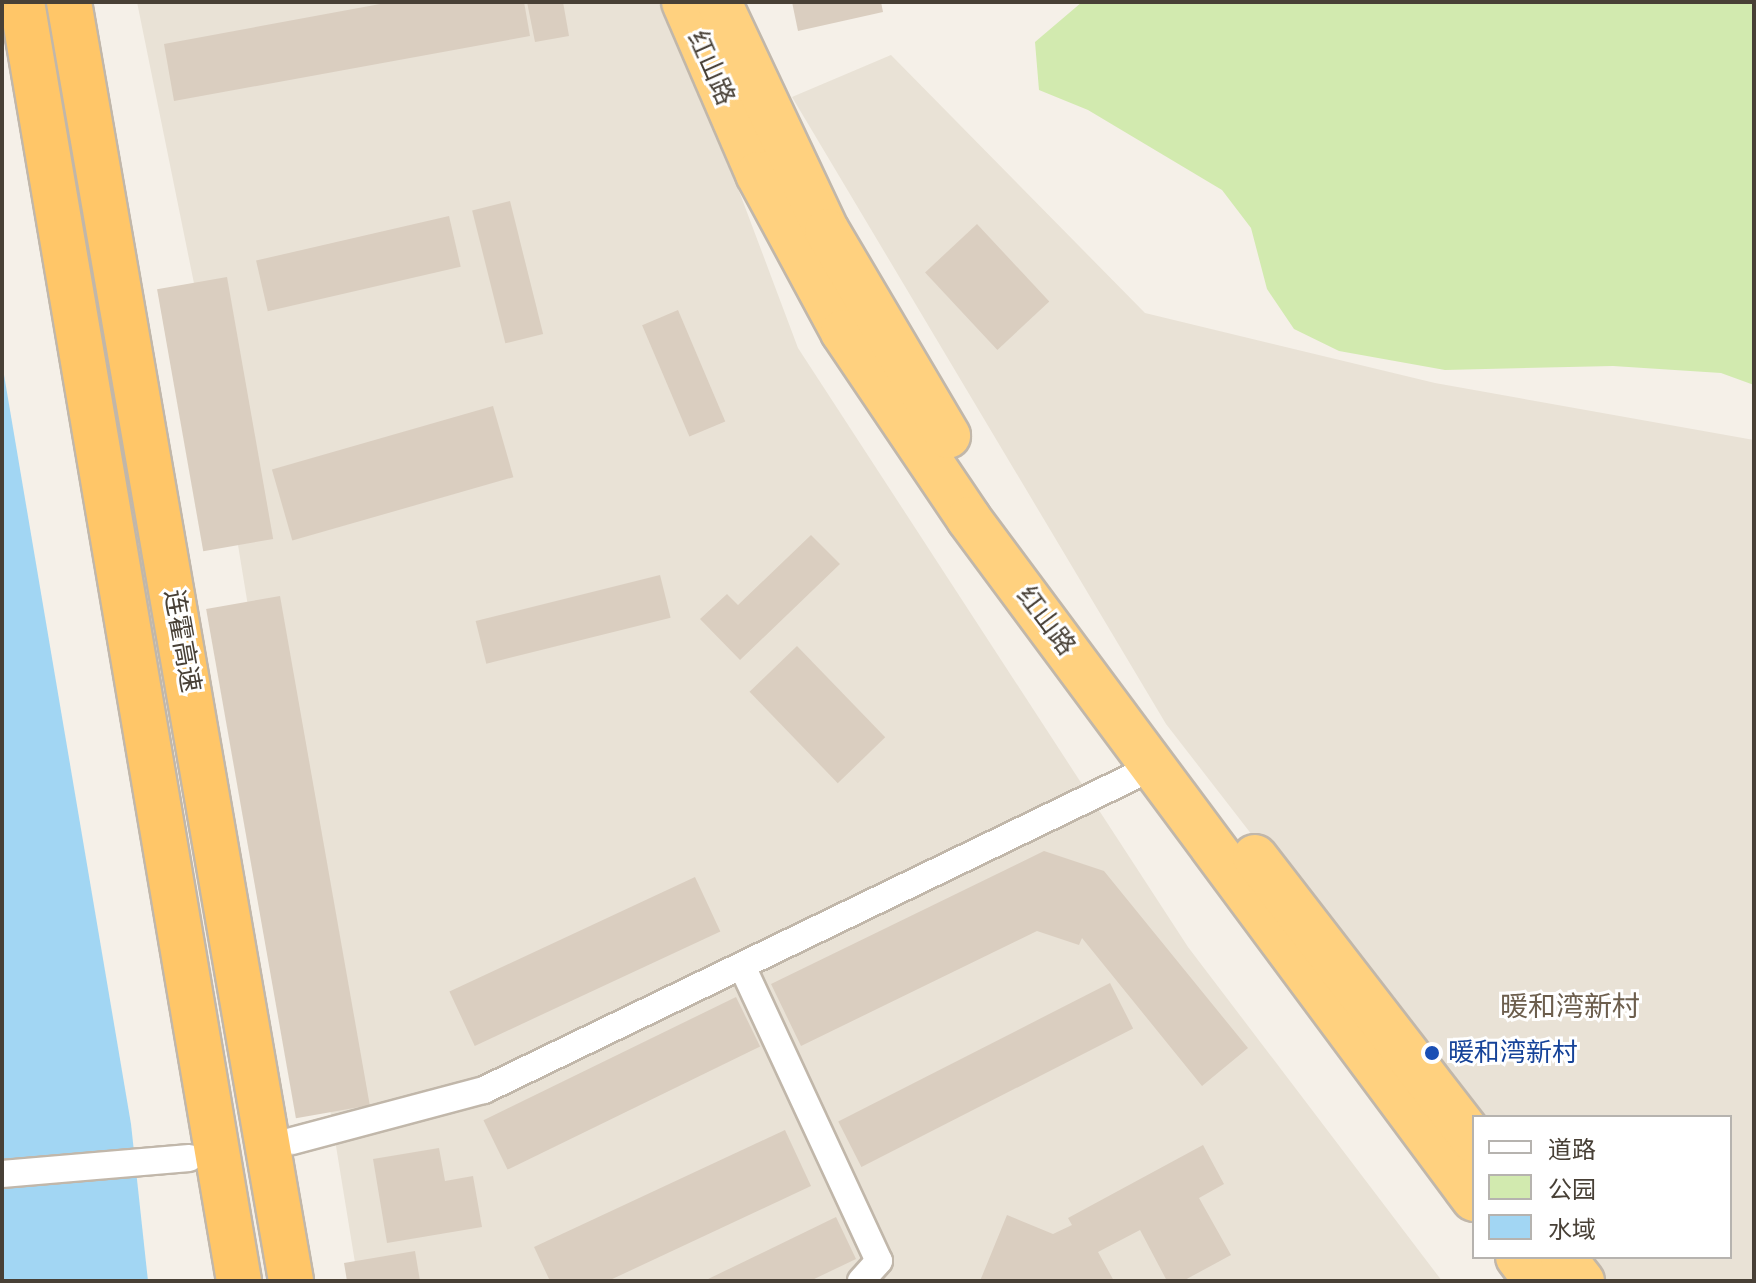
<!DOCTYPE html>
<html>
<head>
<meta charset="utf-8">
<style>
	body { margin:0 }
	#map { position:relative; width:1756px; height:1283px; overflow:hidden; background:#f5f0e8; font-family:"DejaVu Sans","Noto Sans SC",sans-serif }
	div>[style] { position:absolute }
	.residential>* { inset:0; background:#e9e2d6 }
	.green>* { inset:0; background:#d2eaaf }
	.water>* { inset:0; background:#a2d6f3 }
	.building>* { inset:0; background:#dacec0; transform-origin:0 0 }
	.roads { filter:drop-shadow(2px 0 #c1b7aa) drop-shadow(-2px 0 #c1b7aa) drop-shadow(0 2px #c1b7aa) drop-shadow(0 -2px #c1b7aa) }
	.minor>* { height:26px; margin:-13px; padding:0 13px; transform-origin:13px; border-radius:13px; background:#fff }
	.trunk>* { height:44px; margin:-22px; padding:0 22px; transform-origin:22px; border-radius:22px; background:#ffd17f }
	.motorway>* { height:44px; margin:-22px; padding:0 22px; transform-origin:22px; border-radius:22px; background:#ffc668 }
	.dots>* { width:22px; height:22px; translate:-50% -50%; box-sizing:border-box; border:4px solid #fff; border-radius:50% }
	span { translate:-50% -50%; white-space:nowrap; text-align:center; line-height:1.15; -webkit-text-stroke:6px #fff; paint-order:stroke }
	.street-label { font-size:26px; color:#484036 }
	.transit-label { font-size:26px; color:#164399 }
	.left { translate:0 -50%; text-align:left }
	.neighbourhood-label { font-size:28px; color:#6c5e4d }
	.frame { position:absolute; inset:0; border:4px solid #484036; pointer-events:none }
	.legend { position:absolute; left:1472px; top:1115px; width:260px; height:144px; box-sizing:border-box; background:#fff; border:2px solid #b6b3af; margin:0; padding:10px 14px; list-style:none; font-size:24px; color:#484036 }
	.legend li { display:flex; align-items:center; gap:16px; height:40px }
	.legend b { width:40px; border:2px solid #b6b3af }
</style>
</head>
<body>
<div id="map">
	<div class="residential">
		<div style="clip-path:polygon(137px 2px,668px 2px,798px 348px,1188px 947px,1442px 1281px,358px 1281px,201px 318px)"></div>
		<div style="clip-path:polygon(891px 55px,1145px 313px,1435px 383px,1754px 440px,1754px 1281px,1598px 1281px,1579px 1257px,1730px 1257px,1730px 1117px,1474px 1117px,1474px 1121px,1166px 724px,792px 97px)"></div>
	</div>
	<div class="green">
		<div style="clip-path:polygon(1082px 2px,1754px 2px,1754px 385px,1721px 373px,1613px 366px,1445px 370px,1339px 351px,1294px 329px,1267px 289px,1251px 228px,1222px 190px,1088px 110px,1039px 90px,1035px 42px)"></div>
	</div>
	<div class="water">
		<div style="clip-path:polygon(2px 363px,131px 1124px,148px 1281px,2px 1281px)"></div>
	</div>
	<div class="building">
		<div style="clip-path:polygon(391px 2px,524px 2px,530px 36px,174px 101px,164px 44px)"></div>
		<div style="clip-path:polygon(527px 2px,563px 2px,569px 36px,535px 42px)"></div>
		<div style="clip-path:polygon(792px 2px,881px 2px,883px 12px,798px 31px)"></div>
		<div style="left:510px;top:201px;width:137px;height:39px;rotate:76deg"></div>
		<div style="left:449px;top:216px;width:52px;height:198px;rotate:77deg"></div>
		<div style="left:977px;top:224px;width:106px;height:71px;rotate:47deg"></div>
		<div style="left:227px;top:277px;width:266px;height:71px;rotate:80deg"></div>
		<div style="left:678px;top:310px;width:121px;height:39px;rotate:67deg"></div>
		<div style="left:493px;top:406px;width:74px;height:230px;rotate:74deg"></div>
		<div style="clip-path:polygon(811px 535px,840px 564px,740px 660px,700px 619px,727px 594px,738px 605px)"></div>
		<div style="left:660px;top:575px;width:44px;height:190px;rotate:76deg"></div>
		<div style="left:280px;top:596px;width:517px;height:75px;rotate:80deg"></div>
		<div style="left:797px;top:646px;width:127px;height:66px;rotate:46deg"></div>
		<div style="clip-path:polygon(1044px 851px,1104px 871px,1248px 1048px,1202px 1086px,1082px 938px,1079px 945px,1037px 931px,801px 1046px,771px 984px)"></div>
		<div style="left:695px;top:877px;width:60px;height:271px;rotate:65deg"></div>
		<div style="left:1110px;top:983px;width:51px;height:305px;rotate:63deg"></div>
		<div style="left:736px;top:997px;width:55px;height:281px;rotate:64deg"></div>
		<div style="clip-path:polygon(785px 1130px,811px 1186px,608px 1281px,550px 1281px,534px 1247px)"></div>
		<div style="clip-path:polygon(1203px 1145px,1224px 1184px,1199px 1198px,1231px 1255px,1183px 1281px,1167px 1281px,1140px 1230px,1098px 1252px,1114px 1281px,980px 1281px,1007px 1215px,1053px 1234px,1072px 1225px,1068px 1218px)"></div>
		<div style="clip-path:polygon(439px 1148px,445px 1181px,473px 1176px,482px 1227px,387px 1243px,373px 1159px)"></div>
		<div style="clip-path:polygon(836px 1217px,856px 1259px,810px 1281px,704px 1281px)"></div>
		<div style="clip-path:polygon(415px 1251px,420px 1281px,347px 1281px,344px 1263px)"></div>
	</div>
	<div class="roads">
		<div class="minor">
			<div style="left:742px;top:966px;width:325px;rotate:65.1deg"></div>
			<div style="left:879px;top:1261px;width:27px;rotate:132deg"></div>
			<div style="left:292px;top:1141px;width:199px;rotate:-14.9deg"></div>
			<div style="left:484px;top:1090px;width:745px;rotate:-25.77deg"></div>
			<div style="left:2px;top:1174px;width:188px;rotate:-4.9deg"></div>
		</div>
		<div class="trunk">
			<div style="left:684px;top:2px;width:187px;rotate:66.7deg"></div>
			<div style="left:758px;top:174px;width:179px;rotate:61.7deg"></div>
			<div style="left:843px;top:332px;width:225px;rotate:56deg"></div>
			<div style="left:969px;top:519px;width:847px;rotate:53.4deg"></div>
			<div style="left:719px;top:2px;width:253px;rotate:64.8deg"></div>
			<div style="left:827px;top:231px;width:238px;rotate:59.4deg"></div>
			<div style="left:1255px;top:857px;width:358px;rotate:52.3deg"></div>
			<div style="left:1518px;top:1257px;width:30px;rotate:53deg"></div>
			<div style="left:1563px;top:1257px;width:31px;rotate:52deg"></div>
		</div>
		<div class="motorway">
			<div style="left:22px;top:2px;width:1297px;rotate:80.37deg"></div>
			<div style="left:69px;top:2px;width:1298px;rotate:80.15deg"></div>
		</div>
	</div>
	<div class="dots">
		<div style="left:1432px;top:1053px;background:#1a4fb4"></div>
	</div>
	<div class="street-label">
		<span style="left:711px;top:68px;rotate:66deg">红山路</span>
		<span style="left:1046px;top:621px;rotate:53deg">红山路</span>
		<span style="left:182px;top:641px;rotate:80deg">连霍高速</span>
	</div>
	<div class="transit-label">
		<span class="left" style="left:1448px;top:1053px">暖和湾新村</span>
	</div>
	<div class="neighbourhood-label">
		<span style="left:1570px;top:1007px">暖和湾新村</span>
	</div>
	<div class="frame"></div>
	<ul class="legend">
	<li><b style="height:10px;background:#fff"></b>道路</li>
	<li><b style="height:22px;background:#d2eaaf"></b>公园</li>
	<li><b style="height:22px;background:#a2d6f3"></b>水域</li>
	</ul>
</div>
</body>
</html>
